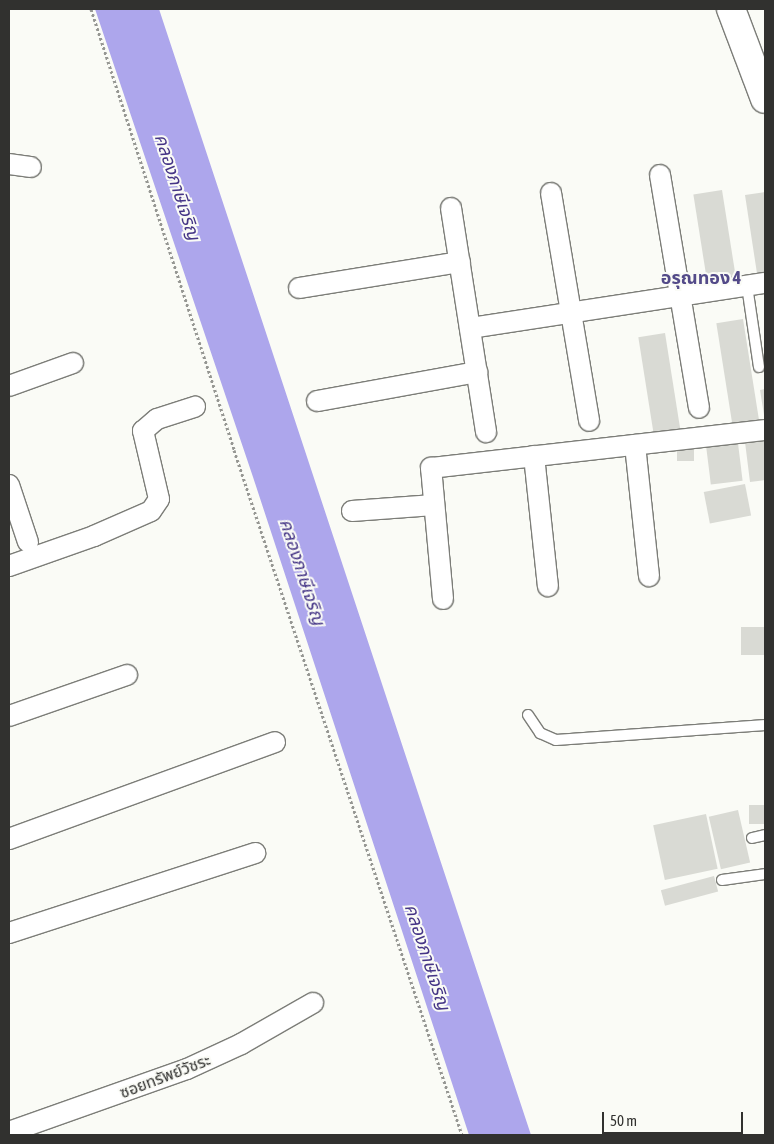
<!DOCTYPE html>
<html>
<head>
<meta charset="utf-8">
<style>
	body { margin:0 }
	#map { position:relative; width:774px; height:1144px; overflow:hidden; background:#fafbf6; font-family:"Asap Condensed","Noto Sans Thai",sans-serif }
	div>[style] { position:absolute }
	.water>* { inset:0; background:#ada6ec }
	.building>* { inset:0; background:#d9dad4; transform-origin:0 0 }
	.path>* { height:3px; margin-top:-1.5px; transform-origin:0; background:repeating-linear-gradient(90deg,#969793 0 2.5px,transparent 0 5px) }
	.roads { filter:drop-shadow(1px 0 #7c7d78) drop-shadow(-1px 0 #7c7d78) drop-shadow(0 1px #7c7d78) drop-shadow(0 -1px #7c7d78) }
	.lane>* { height:10px; margin:-5px; padding:0 5px; transform-origin:5px; border-radius:5px; background:#fff }
	.street>* { height:20px; margin:-10px; padding:0 10px; transform-origin:10px; border-radius:10px; background:#fff }
	.secondary>* { height:28px; margin:-14px; padding:0 14px; transform-origin:14px; border-radius:14px; background:#fff }
	span { translate:-50% -50%; white-space:nowrap; text-align:center; line-height:1.15; -webkit-text-stroke:4px #fafbf6; paint-order:stroke }
	.street-label { font-size:16px; color:#31312f }
	.water-label { font-size:18px; color:#453586; font-style:italic }
	.neighbourhood-label { font-size:18px; color:#534a89; font-weight:700 }
	.frame { position:absolute; inset:0; border:10px solid #31312f; pointer-events:none }
	.scale { position:absolute; left:602px; top:1112px; width:141px; height:22px; box-sizing:border-box; border:2px solid #31312f; border-top:0; padding-left:6px; font-size:15px; line-height:18px; white-space:nowrap; color:#31312f; -webkit-text-stroke:4px #fafbf6; paint-order:stroke }
</style>
</head>
<body>
<div id="map">
	<div class="water">
		<div style="clip-path:polygon(95px 9px,159px 9px,531px 1135px,469px 1135px,253px 477px)"></div>
	</div>
	<div class="building">
		<div style="left:722px;top:190px;width:94px;height:29px;rotate:81deg"></div>
		<div style="clip-path:polygon(765px 192px,765px 278px,758px 280px,745px 195px)"></div>
		<div style="left:743px;top:319px;width:103px;height:27px;rotate:81deg"></div>
		<div style="left:665px;top:333px;width:101px;height:27px;rotate:81deg"></div>
		<div style="clip-path:polygon(765px 389px,765px 415px,764px 415px,760px 390px)"></div>
		<div style="left:737px;top:435px;width:46px;height:32px;rotate:83deg"></div>
		<div style="clip-path:polygon(764px 439px,765px 480px,750px 482px,745px 442px)"></div>
		<div style="left:677px;top:442px;width:17px;height:19px"></div>
		<div style="left:745px;top:484px;width:32px;height:42px;rotate:79deg"></div>
		<div style="left:765px;top:627px;width:28px;height:24px;rotate:90deg"></div>
		<div style="left:749px;top:805px;width:16px;height:19px"></div>
		<div style="left:738px;top:810px;width:54px;height:30px;rotate:77deg"></div>
		<div style="left:706px;top:814px;width:56px;height:54px;rotate:78deg"></div>
		<div style="left:714px;top:876px;width:16px;height:55px;rotate:75deg"></div>
	</div>
	<div class="path">
		<div style="left:91px;top:9px;width:464px;rotate:72deg"></div>
		<div style="left:234px;top:450px;width:722px;rotate:71.59deg"></div>
	</div>
	<div class="roads">
		<div class="lane">
			<div style="left:747px;top:286px;width:82px;rotate:81.6deg"></div>
			<div style="left:528px;top:715px;width:22px;rotate:56deg"></div>
			<div style="left:540px;top:733px;width:17px;rotate:24deg"></div>
			<div style="left:556px;top:740px;width:210px;rotate:-4.1deg"></div>
			<div style="left:752px;top:838px;width:13px;rotate:-13deg"></div>
			<div style="left:722px;top:880px;width:43px;rotate:-7.9deg"></div>
		</div>
		<div class="street">
			<div style="left:9px;top:164px;width:22px;rotate:8deg"></div>
			<div style="left:660px;top:175px;width:236px;rotate:80.5deg"></div>
			<div style="left:551px;top:193px;width:231px;rotate:80.5deg"></div>
			<div style="left:451px;top:208px;width:227px;rotate:81.1deg"></div>
			<div style="left:299px;top:288px;width:163px;rotate:-9.2deg"></div>
			<div style="left:470px;top:328px;width:298px;rotate:-8.7deg"></div>
			<div style="left:9px;top:386px;width:68px;rotate:-19.8deg"></div>
			<div style="left:317px;top:401px;width:163px;rotate:-10.3deg"></div>
			<div style="left:635px;top:445px;width:132px;rotate:83.9deg"></div>
			<div style="left:534px;top:456px;width:131px;rotate:83.9deg"></div>
			<div style="left:9px;top:485px;width:60px;rotate:71.6deg"></div>
			<div style="left:352px;top:511px;width:82px;rotate:-4.2deg"></div>
			<div style="left:9px;top:566px;width:90px;rotate:-19.4deg"></div>
			<div style="left:94px;top:536px;width:62px;rotate:-23.7deg"></div>
			<div style="left:151px;top:511px;width:14px;rotate:-56deg"></div>
			<div style="left:159px;top:499px;width:70px;rotate:-103.2deg"></div>
			<div style="left:143px;top:431px;width:18px;rotate:-41deg"></div>
			<div style="left:157px;top:419px;width:40px;rotate:-18deg"></div>
			<div style="left:443px;top:599px;width:132px;rotate:-95.2deg"></div>
			<div style="left:431px;top:468px;width:336px;rotate:-6.5deg"></div>
			<div style="left:9px;top:716px;width:125px;rotate:-19.2deg"></div>
			<div style="left:9px;top:839px;width:283px;rotate:-20deg"></div>
			<div style="left:9px;top:933px;width:259px;rotate:-18deg"></div>
			<div style="left:9px;top:1132px;width:189px;rotate:-19.5deg"></div>
			<div style="left:187px;top:1069px;width:60px;rotate:-24.8deg"></div>
			<div style="left:241px;top:1044px;width:83px;rotate:-29.7deg"></div>
		</div>
		<div class="secondary">
			<div style="left:731px;top:9px;width:96px;rotate:69.3deg"></div>
		</div>
	</div>
	<div class="street-label">
		<span style="left:165px;top:1076px;rotate:-21deg">ซอยทรัพย์วัชระ</span>
	</div>
	<div class="water-label">
		<span style="left:177px;top:187px;rotate:72deg">คลองภาษีเจริญ</span>
		<span style="left:302px;top:572px;rotate:72deg">คลองภาษีเจริญ</span>
		<span style="left:427px;top:957px;rotate:72deg">คลองภาษีเจริญ</span>
	</div>
	<div class="neighbourhood-label">
		<span style="left:701px;top:278px">อรุณทอง 4</span>
	</div>
	<div class="frame"></div>
	<div class="scale">50 m</div>
</div>
</body>
</html>
